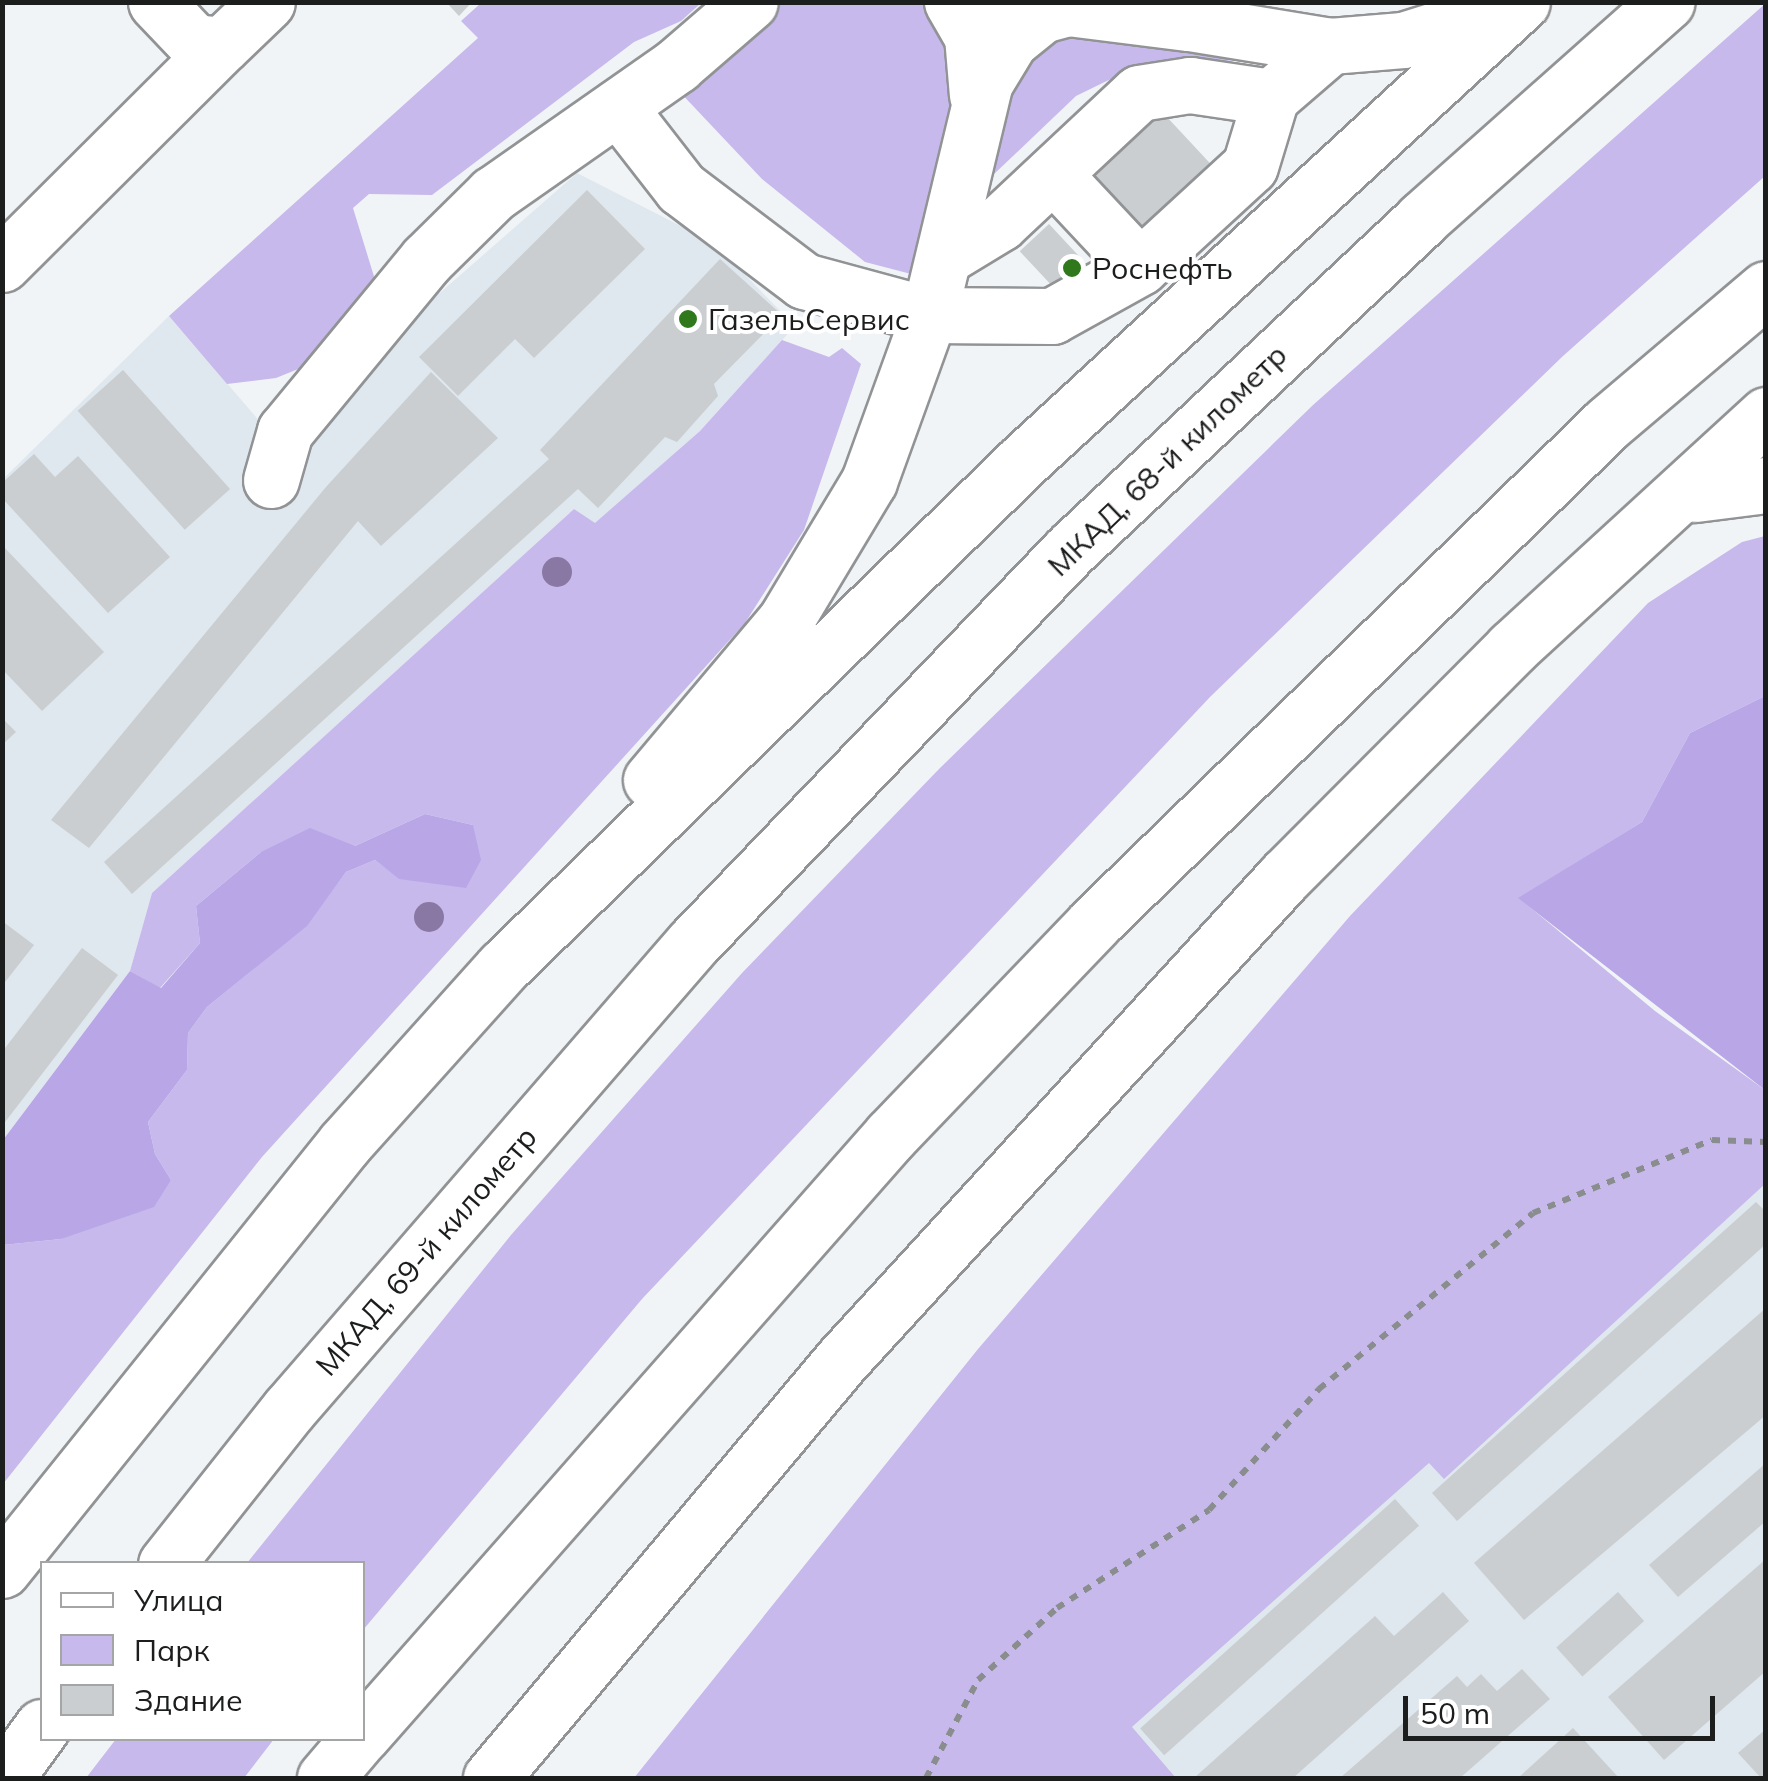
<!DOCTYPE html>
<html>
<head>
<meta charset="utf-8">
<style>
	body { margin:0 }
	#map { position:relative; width:1768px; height:1781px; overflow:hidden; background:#f1f4f6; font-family:Mulish,sans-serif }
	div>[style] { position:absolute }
	.built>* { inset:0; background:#dfe7ef }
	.green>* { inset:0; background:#c7b9ec }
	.forest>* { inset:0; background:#b8a6e7 }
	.building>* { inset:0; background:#cbced0; transform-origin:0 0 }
	.path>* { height:6px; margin-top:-3px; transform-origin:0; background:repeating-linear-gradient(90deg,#8a8d8e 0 8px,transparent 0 16px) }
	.roads { filter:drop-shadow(2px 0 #919395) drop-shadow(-2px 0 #919395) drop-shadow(0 2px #919395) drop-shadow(0 -2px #919395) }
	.minor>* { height:55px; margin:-27.5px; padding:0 27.5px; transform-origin:27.5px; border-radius:27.5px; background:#fff }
	.major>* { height:55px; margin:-27.5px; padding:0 27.5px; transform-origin:27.5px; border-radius:27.5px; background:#fff }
	.highway>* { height:55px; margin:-27.5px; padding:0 27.5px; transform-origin:27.5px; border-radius:27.5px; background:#fff }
	.trees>* { width:30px; height:30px; margin:-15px; border-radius:50%; background:#8878a3 }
	.dots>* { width:28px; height:28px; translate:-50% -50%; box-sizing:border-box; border:5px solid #fff; border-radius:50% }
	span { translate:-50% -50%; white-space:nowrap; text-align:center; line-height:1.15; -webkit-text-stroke:8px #fff; paint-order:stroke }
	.poi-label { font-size:30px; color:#1c1d1d }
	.left { translate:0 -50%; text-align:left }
	.street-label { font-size:30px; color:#1c1d1d }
	.frame { position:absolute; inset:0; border:5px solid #1c1d1d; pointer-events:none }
	.legend { position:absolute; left:40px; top:1561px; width:325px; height:180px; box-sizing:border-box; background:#fff; border:2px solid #a4a5a5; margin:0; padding:12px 18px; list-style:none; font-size:30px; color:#1c1d1d }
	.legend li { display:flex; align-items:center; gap:20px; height:50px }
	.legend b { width:50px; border:2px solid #a4a5a5 }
	.scale { position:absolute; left:1403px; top:1696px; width:312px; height:45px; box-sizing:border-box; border:5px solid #1c1d1d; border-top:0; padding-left:12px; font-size:30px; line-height:35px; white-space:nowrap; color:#1c1d1d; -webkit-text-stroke:8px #fff; paint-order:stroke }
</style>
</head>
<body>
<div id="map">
	<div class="built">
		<div style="clip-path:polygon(577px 173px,714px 243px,795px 326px,700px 431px,595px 524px,574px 509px,152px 893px,130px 971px,3px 1140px,3px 479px,169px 316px,274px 438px)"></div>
		<div style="clip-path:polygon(1765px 1184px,1765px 1778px,1176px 1778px,1131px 1728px,1430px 1462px,1444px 1478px)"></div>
	</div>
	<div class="green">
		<div style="clip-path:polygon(481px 3px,701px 3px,681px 21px,634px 42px,432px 195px,369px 194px,353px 208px,376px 283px,308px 365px,276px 378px,227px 384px,169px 316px,478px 38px,461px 21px)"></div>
		<div style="clip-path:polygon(771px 3px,933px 3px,961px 85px,915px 275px,865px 262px,762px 179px,677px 89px)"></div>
		<div style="clip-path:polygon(1766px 3px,1765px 176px,1563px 356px,1210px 697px,642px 1299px,363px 1630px,362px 1564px,247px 1563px,511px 1235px,742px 973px,940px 768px,1313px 405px)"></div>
		<div style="clip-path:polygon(1056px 24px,1249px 58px,1119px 75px,1076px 96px,992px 176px,1019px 59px)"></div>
		<div style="clip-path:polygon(782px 340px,829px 357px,842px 348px,861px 364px,804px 530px,745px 623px,262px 1157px,3px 1484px,3px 1245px,61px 1239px,171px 1180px,155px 1154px,148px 1122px,187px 1070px,188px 1033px,207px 1007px,306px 926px,346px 872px,375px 860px,400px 879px,473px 825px,425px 814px,355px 846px,261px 852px,196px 906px,200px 943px,160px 988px,130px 971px,152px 893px,574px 509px,595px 523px,700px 431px)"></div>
		<div style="clip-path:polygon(1765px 536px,1765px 696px,1690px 733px,1642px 822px,1519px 898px,1655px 1011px,1765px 1090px,1765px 1184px,1444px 1479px,1429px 1463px,1132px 1727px,1176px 1778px,634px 1778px,978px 1349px,1350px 916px,1648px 603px,1742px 542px)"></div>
		<div style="clip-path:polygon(116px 1739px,116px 1738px,274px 1739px,244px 1778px,86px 1778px)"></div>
	</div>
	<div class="forest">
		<div style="clip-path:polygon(1765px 696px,1765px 1090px,1518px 898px,1642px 822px,1690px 733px)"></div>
		<div style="clip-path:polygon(425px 814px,473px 825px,481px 860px,466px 888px,399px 879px,375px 860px,346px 872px,307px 926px,207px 1007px,188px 1033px,187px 1070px,148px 1122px,155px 1154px,171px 1180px,154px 1207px,61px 1239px,3px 1245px,3px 1140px,130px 971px,161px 988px,200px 943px,196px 906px,261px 852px,310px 828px,355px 846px)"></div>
	</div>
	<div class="building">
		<div style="clip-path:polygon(446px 2px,472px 2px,459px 16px)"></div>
		<div style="left:1152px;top:101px;width:98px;height:104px;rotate:47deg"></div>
		<div style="clip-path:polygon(587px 190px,645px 249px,534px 358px,515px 339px,458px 396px,419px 357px)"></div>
		<div style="left:1049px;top:224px;width:62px;height:40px;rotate:47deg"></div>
		<div style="clip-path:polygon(720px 259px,782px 315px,714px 384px,718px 396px,677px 442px,665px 437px,598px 508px,578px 489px,132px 894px,104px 862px,549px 459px,540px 450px)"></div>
		<div style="left:123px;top:370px;width:160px;height:61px;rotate:48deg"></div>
		<div style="clip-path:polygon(431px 372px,498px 438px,381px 546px,358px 521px,89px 848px,51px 820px,326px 487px)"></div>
		<div style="clip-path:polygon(34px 454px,55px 477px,78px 456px,170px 557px,108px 613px,2px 498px,2px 483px)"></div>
		<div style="clip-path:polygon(2px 545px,104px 652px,42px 711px,2px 669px)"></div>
		<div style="clip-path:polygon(2px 718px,16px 732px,2px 745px)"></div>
		<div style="clip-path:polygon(2px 921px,34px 945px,2px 986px)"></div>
		<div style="clip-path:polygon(82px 948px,118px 975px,2px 1126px,2px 1052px)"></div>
		<div style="clip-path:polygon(1756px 1202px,1766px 1212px,1766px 1244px,1457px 1521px,1432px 1493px)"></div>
		<div style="clip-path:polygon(1766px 1308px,1766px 1415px,1524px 1620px,1474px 1563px)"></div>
		<div style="clip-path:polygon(1766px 1463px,1766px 1521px,1678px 1597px,1649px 1565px)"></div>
		<div style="left:1395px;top:1499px;width:36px;height:343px;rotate:48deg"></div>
		<div style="clip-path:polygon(1766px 1559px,1766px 1671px,1664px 1760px,1608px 1697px)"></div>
		<div style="clip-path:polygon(1443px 1592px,1469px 1621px,1293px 1778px,1194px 1778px,1375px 1616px,1394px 1636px)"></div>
		<div style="left:1618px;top:1592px;width:39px;height:83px;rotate:48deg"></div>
		<div style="clip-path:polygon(1522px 1669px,1550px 1699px,1460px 1778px,1340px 1778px,1457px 1676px,1467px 1687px,1481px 1674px,1497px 1691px)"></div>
		<div style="clip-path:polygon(1573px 1728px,1619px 1778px,1518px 1778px)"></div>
		<div style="clip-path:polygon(1766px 1729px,1766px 1778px,1761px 1778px,1738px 1753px)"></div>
	</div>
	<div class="path">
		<div style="left:926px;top:1778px;width:111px;rotate:-62deg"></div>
		<div style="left:978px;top:1680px;width:107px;rotate:-42.3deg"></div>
		<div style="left:1057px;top:1608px;width:181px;rotate:-32.8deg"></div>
		<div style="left:1209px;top:1510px;width:164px;rotate:-47.7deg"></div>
		<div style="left:1319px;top:1389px;width:277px;rotate:-39.4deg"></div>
		<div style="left:1533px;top:1213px;width:193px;rotate:-22.2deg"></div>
		<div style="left:1712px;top:1140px;width:54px;rotate:2.1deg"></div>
	</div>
	<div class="roads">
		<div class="minor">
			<div style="left:156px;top:2px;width:55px;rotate:46.5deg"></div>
			<div style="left:194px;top:42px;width:28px;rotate:6deg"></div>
			<div style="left:222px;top:45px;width:62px;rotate:-43.7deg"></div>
			<div style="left:952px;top:2px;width:39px;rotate:60deg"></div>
			<div style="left:972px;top:36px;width:59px;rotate:85.2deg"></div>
			<div style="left:984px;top:84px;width:50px;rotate:-58.8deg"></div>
			<div style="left:1010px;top:41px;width:41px;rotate:-39.1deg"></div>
			<div style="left:1042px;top:15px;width:27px;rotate:-15deg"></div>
			<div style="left:1068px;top:8px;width:120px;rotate:7.2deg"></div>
			<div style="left:618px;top:107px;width:103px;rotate:52.1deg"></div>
			<div style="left:681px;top:188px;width:154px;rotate:37.1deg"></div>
			<div style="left:804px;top:281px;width:130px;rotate:15.2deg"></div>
			<div style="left:929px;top:315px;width:123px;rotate:0.5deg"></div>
			<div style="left:1052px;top:316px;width:101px;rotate:-29.1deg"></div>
			<div style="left:1140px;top:267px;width:149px;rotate:-42.6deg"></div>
			<div style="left:1250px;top:166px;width:72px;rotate:-73.1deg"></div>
			<div style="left:1271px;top:97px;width:78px;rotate:-40.8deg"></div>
			<div style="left:1053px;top:174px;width:127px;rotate:46.9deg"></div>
			<div style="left:944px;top:257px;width:66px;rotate:-31.3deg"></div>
			<div style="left:1000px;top:223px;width:190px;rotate:-43.1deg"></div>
			<div style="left:1139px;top:93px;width:52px;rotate:-8.9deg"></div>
			<div style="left:1190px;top:85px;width:82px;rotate:8.4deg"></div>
			<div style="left:2px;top:264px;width:310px;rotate:-44.9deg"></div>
			<div style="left:271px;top:480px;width:51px;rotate:-74.1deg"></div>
			<div style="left:285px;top:431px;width:223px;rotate:-50.5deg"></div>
			<div style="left:427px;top:259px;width:93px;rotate:-44.6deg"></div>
			<div style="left:493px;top:194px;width:225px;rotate:-35deg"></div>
			<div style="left:677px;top:65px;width:96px;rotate:-40.8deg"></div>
			<div style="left:1695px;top:494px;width:72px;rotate:-7.2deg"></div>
		</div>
		<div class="major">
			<div style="left:1137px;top:2px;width:57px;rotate:21.6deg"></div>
			<div style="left:1190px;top:23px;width:142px;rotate:9.3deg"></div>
			<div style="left:1330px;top:46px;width:73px;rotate:-4.7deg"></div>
			<div style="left:1403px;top:40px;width:73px;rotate:-17.4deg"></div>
			<div style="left:1473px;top:18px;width:29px;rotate:-34deg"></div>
			<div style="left:651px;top:780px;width:208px;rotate:-49.9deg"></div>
			<div style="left:785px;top:621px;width:163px;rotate:-59deg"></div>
			<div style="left:869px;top:481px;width:177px;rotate:-70.1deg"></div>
			<div style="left:929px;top:315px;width:322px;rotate:-76.5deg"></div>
			<div style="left:2px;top:1570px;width:548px;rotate:-51.23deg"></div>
			<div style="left:345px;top:1143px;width:237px;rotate:-48.1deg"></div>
			<div style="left:503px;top:967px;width:728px;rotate:-44.22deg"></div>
			<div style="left:1025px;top:459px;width:675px;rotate:-42.6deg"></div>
			<div style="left:491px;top:1778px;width:544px;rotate:-49.99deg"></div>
			<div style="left:841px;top:1361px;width:658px;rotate:-47.53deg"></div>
			<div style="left:1285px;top:876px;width:322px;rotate:-45.1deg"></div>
			<div style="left:1512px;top:648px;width:345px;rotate:-42.5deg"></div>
		</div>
		<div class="highway">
			<div style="left:166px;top:1564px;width:198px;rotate:-51.6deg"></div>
			<div style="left:289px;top:1409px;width:617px;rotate:-49.08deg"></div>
			<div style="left:693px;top:943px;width:545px;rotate:-46.19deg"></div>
			<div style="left:1070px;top:550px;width:483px;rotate:-43.2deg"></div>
			<div style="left:1422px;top:219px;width:327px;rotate:-41.6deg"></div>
			<div style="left:362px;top:1735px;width:800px;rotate:-48.6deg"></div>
			<div style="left:891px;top:1135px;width:294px;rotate:-46.2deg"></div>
			<div style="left:1094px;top:923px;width:717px;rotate:-44.21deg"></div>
			<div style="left:1608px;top:423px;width:207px;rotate:-40.3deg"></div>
			<div style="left:5px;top:1778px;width:63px;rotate:-54deg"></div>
			<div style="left:325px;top:1778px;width:52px;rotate:-49.6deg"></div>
		</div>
	</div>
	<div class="trees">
		<div style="left:557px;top:572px"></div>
		<div style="left:429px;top:917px"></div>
	</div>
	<div class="dots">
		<div style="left:1072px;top:268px;background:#30781c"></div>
		<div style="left:688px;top:319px;background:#30781c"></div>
	</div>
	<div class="poi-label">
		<span class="left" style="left:1092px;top:268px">Роснефть</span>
		<span class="left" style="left:708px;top:319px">ГазельСервис</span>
	</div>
	<div class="street-label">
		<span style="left:1167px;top:460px;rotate:-44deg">МКАД, 68-й километр</span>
		<span style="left:426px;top:1251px;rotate:-49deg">МКАД, 69-й километр</span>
	</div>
	<div class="frame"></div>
	<ul class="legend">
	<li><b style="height:12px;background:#fff"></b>Улица</li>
	<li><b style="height:28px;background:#c7b9ec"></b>Парк</li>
	<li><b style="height:28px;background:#cbced0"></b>Здание</li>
	</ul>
	<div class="scale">50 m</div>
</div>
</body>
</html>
